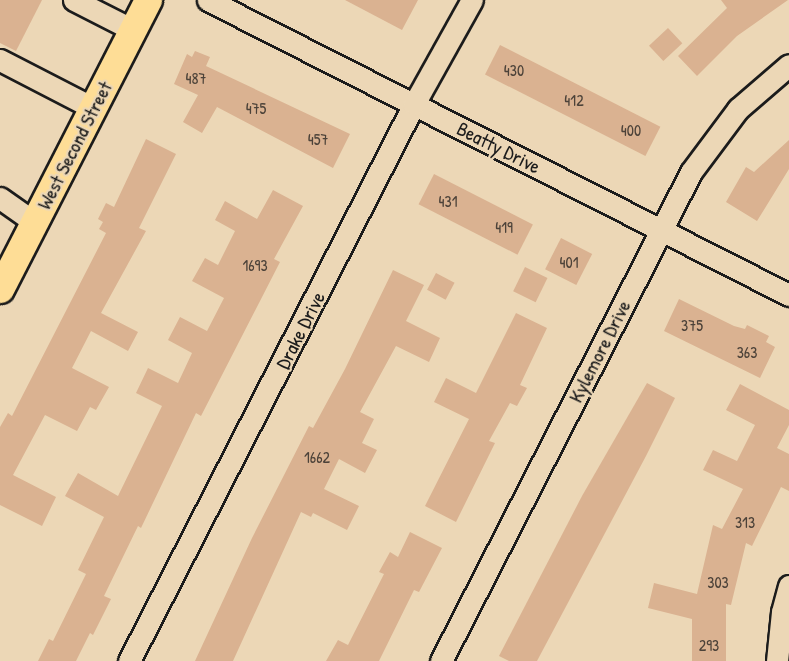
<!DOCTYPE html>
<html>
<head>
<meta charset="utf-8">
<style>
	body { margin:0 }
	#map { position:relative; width:789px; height:661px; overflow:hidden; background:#ecd7b6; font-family:"Patrick Hand",sans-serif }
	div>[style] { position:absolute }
	.building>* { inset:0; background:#dab291; transform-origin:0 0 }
	.roads { filter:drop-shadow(2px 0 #1c1c1c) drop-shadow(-2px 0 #1c1c1c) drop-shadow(0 2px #1c1c1c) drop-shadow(0 -2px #1c1c1c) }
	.minor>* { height:21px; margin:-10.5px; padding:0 10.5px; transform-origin:10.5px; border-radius:10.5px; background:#ecd7b6 }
	.major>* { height:27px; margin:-13.5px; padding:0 13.5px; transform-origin:13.5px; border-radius:13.5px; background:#fedd96 }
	span { translate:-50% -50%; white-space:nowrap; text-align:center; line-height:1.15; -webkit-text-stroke:4.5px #ecd7b6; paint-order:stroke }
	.number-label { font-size:16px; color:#4c4239 }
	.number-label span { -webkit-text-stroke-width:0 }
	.street-label { font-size:20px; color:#1c1c1c }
</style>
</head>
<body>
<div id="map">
	<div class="building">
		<div style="clip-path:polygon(0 0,42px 0,16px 51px,0 43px)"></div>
		<div style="clip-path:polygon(345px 0,418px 0,402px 30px)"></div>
		<div style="clip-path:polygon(721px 0,788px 0,737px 36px,697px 76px,678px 56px,727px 8px)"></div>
		<div style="left:668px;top:28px;width:21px;height:26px;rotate:47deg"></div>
		<div style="left:500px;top:45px;width:180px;height:33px;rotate:27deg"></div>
		<div style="clip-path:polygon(195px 51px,210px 57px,206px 66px,350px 134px,333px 168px,217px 107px,202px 133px,183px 122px,198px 95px,174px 84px,187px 54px,192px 57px)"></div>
		<div style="clip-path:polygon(146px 139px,176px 154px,139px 228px,146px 231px,101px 313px,138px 332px,128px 351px,91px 331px,72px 368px,109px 387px,96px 410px,90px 407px,77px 431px,45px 415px,13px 475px,56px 497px,42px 526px,0 505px,0 427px,8px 413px,12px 416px,106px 233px,99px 229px,103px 222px,98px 219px,106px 203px,114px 207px)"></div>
		<div style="clip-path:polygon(789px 140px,789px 169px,757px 221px,726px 202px,746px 167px,754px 172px)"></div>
		<div style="left:434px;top:174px;width:111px;height:34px;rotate:27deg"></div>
		<div style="clip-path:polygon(273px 190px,303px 206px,274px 259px,280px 262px,201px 416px,196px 413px,141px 528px,138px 526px,104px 596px,111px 599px,93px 635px,90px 633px,76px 661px,38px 661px,49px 639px,53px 641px,86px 574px,78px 570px,104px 517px,65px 496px,78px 473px,118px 496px,162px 406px,136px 393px,148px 368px,178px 383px,192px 353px,168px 340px,180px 317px,207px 331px,224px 298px,192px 281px,205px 258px,218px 265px,235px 231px,215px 220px,225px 201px,257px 219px)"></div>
		<div style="left:561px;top:238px;width:35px;height:35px;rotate:27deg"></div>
		<div style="left:525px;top:267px;width:25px;height:27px;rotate:26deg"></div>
		<div style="clip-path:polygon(393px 270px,424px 285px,406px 321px,440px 338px,429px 362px,396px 346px,360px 412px,374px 419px,362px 443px,377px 450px,365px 473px,339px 459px,324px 489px,359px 506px,347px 530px,313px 513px,311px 517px,301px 512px,233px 661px,195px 661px,252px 538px,309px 426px,313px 428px,345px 369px)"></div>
		<div style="left:436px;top:273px;width:21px;height:19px;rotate:28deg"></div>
		<div style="clip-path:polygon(679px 299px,734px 326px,745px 329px,747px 325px,769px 336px,766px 342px,775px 347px,760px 378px,664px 331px)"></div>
		<div style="clip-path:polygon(516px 313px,547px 328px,520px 385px,527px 388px,517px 406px,510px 403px,489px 441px,495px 443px,456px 522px,425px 506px,469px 419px,434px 402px,446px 378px,476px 393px)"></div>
		<div style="clip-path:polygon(647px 383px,675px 398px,646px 456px,537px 661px,509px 661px,499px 656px,582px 496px)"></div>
		<div style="clip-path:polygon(740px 384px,789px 410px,789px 425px,777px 448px,789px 454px,789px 491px,781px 487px,752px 546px,746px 543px,731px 605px,726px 604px,726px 661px,692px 661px,692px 619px,648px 608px,654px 583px,697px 594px,713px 525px,722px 529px,743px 489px,703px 470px,713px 450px,737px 461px,755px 425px,726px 410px)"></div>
		<div style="clip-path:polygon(410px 532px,442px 548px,419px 592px,414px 590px,379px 661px,326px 661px,338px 640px,348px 645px,384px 574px,379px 572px,390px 552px,398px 557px)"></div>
	</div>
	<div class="roads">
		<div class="minor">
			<div style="left:74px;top:0;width:66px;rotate:27deg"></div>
			<div style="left:208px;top:0;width:652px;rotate:26.92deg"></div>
			<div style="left:0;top:60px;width:105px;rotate:27.3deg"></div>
			<div style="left:0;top:198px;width:42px;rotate:35.2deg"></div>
			<div style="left:129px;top:661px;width:626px;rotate:-62.9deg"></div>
			<div style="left:414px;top:104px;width:119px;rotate:-60.9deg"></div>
			<div style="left:441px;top:661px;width:549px;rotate:-62.92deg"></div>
			<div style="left:691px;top:172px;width:79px;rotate:-53.3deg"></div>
			<div style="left:738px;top:109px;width:67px;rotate:-40.8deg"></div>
			<div style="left:777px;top:661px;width:49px;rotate:-84.2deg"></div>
			<div style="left:782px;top:612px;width:27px;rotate:-75deg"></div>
		</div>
		<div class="major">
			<div style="left:0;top:289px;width:325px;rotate:-62.9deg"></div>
		</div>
	</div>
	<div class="number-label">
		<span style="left:514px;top:70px">430</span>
		<span style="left:196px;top:78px">487</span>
		<span style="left:574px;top:100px">412</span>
		<span style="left:256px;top:108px">475</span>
		<span style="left:631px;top:130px">400</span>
		<span style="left:318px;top:139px">457</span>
		<span style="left:448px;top:201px">431</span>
		<span style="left:504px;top:227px">419</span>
		<span style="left:569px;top:262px">401</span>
		<span style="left:255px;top:265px">1693</span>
		<span style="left:692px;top:325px">375</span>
		<span style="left:747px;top:352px">363</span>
		<span style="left:317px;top:457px">1662</span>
		<span style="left:745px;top:522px">313</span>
		<span style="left:718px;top:582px">303</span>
		<span style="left:709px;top:645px">293</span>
	</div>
	<div class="street-label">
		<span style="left:74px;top:145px;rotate:-63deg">West Second Street</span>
		<span style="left:499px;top:147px;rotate:27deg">Beatty Drive</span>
		<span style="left:300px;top:330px;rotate:-63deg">Drake Drive</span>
		<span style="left:599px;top:351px;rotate:-63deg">Kylemore Drive</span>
	</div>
</div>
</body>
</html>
